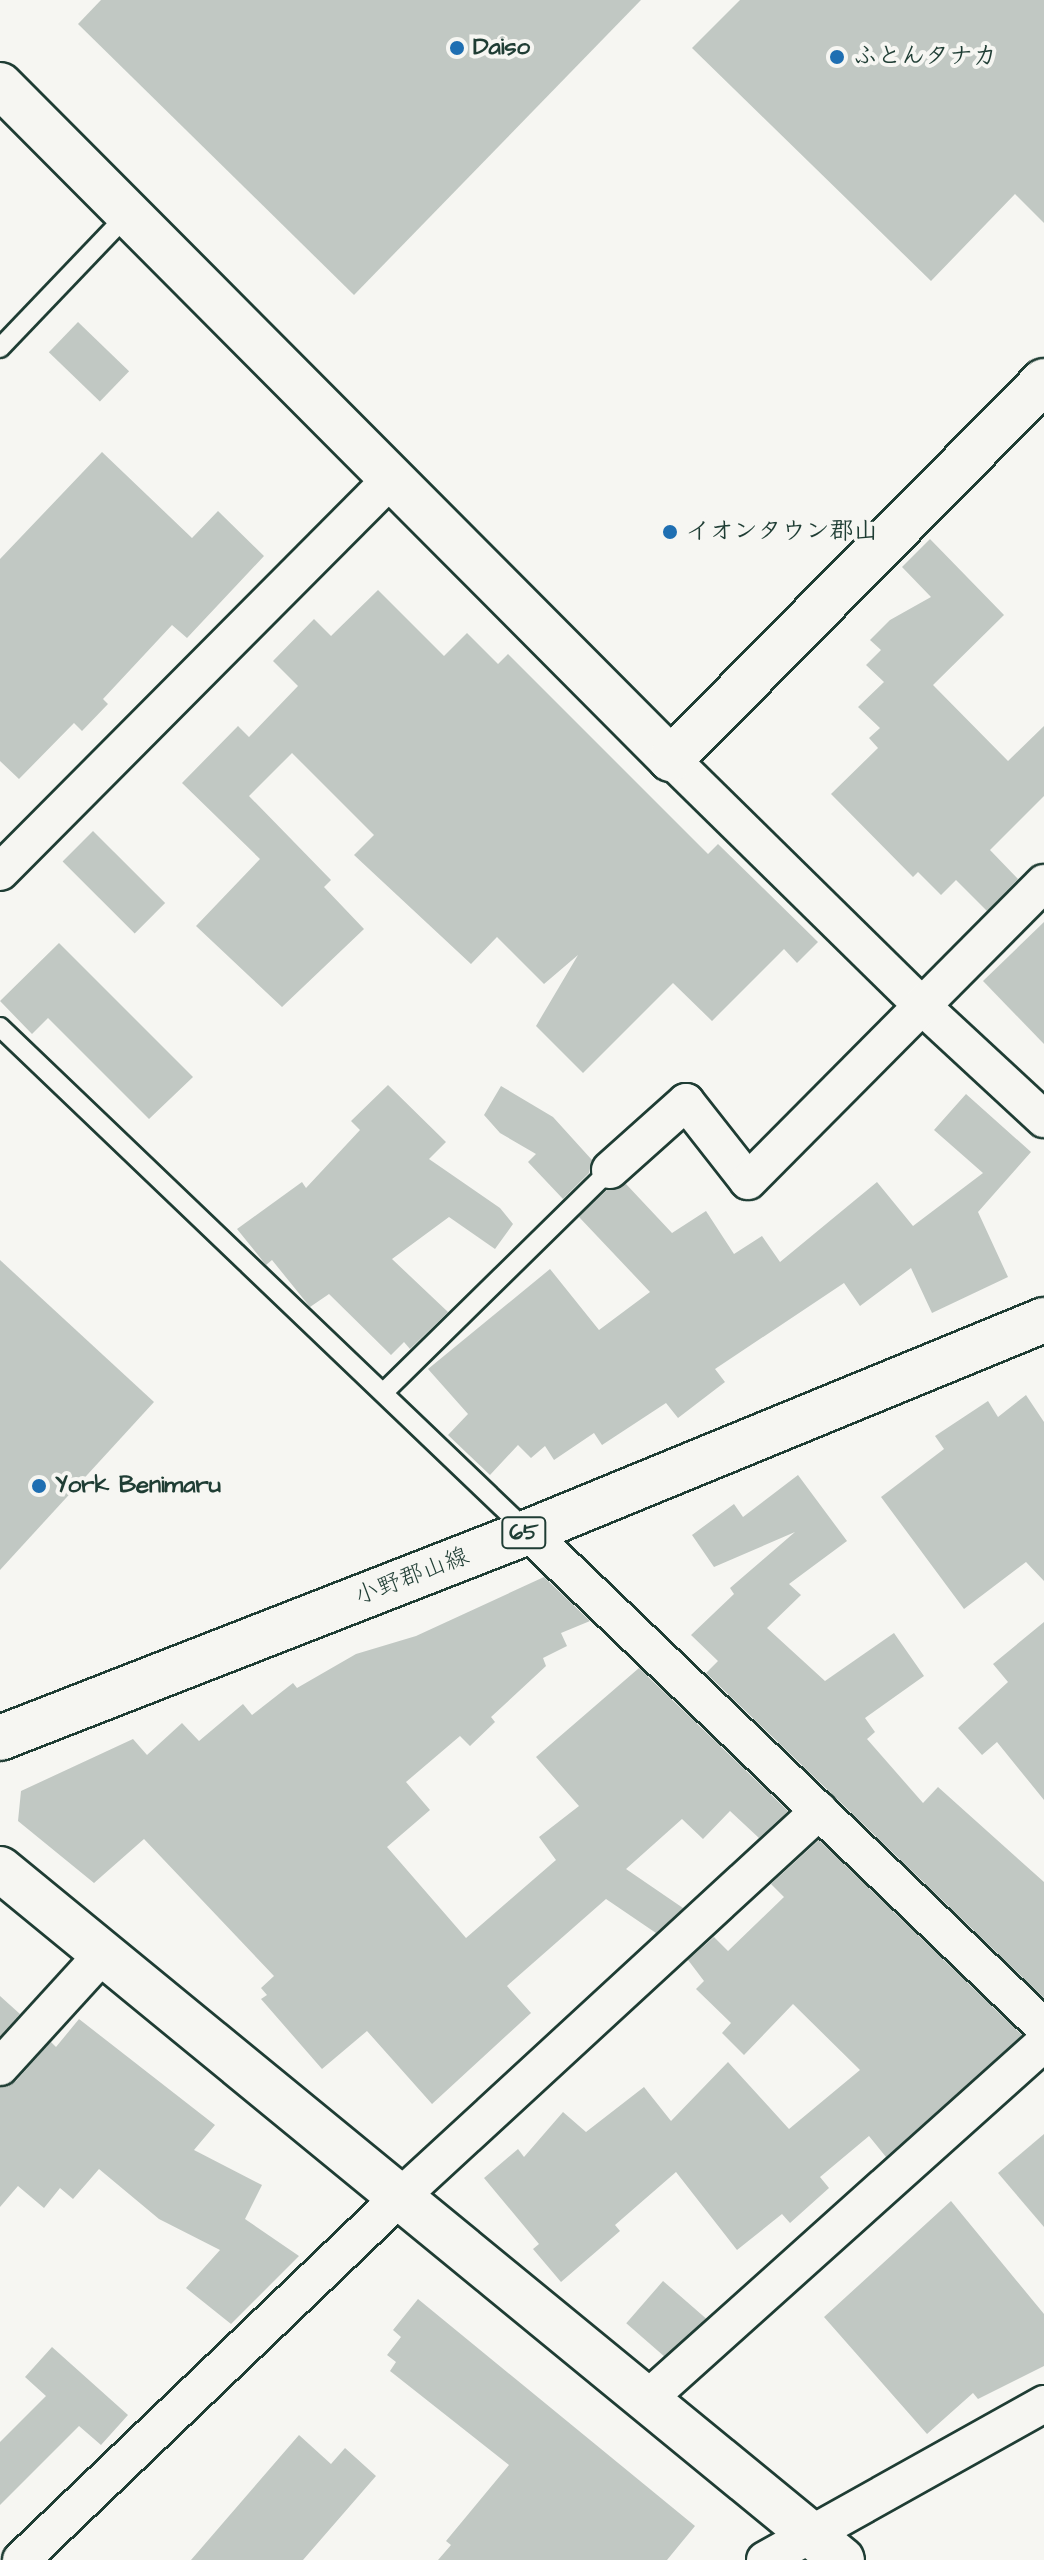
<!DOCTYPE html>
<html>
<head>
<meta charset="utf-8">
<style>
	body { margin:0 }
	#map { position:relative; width:1044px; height:2560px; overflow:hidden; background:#f6f6f2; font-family:"Architects Daughter","Klee One",sans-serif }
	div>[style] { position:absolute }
	.building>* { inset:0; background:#c1c8c3; transform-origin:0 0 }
	.roads { filter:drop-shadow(2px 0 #1f3d34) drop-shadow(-2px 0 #1f3d34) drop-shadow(0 2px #1f3d34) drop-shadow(0 -2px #1f3d34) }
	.service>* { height:18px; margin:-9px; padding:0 9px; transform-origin:9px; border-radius:9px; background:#f6f6f2 }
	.minor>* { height:36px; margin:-18px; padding:0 18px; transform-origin:18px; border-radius:18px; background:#f6f6f2 }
	.tertiary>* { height:44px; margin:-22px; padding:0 22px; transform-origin:22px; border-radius:22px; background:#f6f6f2 }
	.primary>* { height:44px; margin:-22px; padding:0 22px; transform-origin:22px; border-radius:22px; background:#f6f6f2 }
	.dots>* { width:22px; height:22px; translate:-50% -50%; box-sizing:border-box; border:4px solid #f6f6f2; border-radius:50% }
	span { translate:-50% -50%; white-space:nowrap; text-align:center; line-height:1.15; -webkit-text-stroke:8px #f6f6f2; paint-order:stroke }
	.shield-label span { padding:2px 6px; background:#f6f6f2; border:2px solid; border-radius:6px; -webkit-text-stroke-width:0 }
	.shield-label { font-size:22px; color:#1f3d34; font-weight:700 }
	.poi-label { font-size:24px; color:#1f3d34; font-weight:700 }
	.left { translate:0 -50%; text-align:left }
	.street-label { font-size:24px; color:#1f3d34 }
</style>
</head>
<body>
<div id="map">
	<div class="building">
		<div style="clip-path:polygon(101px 0,641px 0,354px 295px,78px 24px)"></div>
		<div style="clip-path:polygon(740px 0,1044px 0,1044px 223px,1015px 194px,931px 281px,692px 48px)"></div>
		<div style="left:78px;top:322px;width:71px;height:42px;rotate:44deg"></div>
		<div style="clip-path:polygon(102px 452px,192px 538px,218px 511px,264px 556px,187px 638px,172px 625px,103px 699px,108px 704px,82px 731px,74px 723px,19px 779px,0 761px,0 559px)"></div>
		<div style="clip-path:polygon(930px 539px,1004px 615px,933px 685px,1008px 761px,1044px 726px,1044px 796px,990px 850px,1018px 879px,987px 911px,956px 880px,941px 895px,918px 872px,913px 877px,831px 794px,878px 748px,869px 738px,880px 728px,858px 707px,884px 682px,866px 665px,881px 650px,870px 640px,890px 620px,931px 597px,902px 567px)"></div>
		<div style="clip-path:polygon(378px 590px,444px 656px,467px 633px,498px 664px,508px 654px,708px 854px,718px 844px,818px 942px,797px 963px,784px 949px,712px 1021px,673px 983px,583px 1073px,536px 1026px,578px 955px,544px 984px,497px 937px,471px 964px,354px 855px,374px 835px,292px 753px,249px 796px,331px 880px,324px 887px,364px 929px,282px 1007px,196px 926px,260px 859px,182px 783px,238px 726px,249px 737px,298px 686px,273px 661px,314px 619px,331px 636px)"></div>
		<div style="left:93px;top:831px;width:102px;height:43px;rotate:45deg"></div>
		<div style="clip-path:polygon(1044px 922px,1044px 1044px,983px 981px)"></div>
		<div style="clip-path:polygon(59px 943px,193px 1077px,149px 1119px,48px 1018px,32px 1034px,0 1001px)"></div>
		<div style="clip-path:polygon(388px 1085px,446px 1142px,429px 1159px,500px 1208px,513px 1224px,495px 1249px,449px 1217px,392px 1259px,448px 1312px,410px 1349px,404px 1342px,391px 1355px,329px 1294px,310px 1307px,272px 1260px,266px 1265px,237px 1229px,302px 1182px,306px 1188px,360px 1130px,351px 1121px)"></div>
		<div style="clip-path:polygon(501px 1086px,553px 1117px,592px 1160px,589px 1173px,563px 1199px,528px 1162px,536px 1154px,500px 1133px,484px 1115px)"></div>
		<div style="clip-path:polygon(966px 1094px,1031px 1152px,978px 1212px,1008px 1277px,932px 1313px,911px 1268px,860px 1306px,844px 1283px,715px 1369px,725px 1382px,678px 1418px,666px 1403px,602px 1445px,594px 1433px,554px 1460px,545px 1446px,531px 1458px,518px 1445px,490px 1475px,448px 1435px,468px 1414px,428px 1369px,550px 1269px,599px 1330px,650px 1292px,579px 1217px,607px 1190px,626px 1184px,672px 1233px,706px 1211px,734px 1254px,762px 1236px,780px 1262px,877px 1182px,913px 1226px,983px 1173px,934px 1130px)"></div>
		<div style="clip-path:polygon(0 1260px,154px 1402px,0 1570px)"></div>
		<div style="clip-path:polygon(1026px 1395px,1044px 1422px,1044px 1581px,1026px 1562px,964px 1609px,881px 1497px,944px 1449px,935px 1436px,988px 1401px,998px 1417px)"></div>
		<div style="clip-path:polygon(798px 1475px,847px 1541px,789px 1584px,801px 1595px,767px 1628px,825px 1681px,894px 1633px,924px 1676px,865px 1718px,875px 1732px,867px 1739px,923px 1803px,938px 1787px,1044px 1882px,1044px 1998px,706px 1673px,718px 1661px,691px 1635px,734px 1594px,730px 1588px,795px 1532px,714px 1567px,692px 1535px,734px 1504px,743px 1517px)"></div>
		<div style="clip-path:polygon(544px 1577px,590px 1621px,561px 1633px,567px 1646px,543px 1658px,546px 1666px,491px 1717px,495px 1722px,470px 1746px,460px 1736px,406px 1782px,430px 1810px,387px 1847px,466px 1938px,556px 1860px,539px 1837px,579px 1806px,536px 1757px,639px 1668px,788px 1811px,759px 1838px,730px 1811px,703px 1839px,682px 1819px,626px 1869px,683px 1908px,656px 1933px,606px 1899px,507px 1986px,531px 2013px,432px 2104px,367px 2031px,322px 2069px,261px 1999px,267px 1995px,261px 1988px,274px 1976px,144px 1839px,94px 1883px,18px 1821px,21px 1791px,133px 1739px,147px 1755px,182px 1723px,199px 1741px,243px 1704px,252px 1715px,293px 1683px,297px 1688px,356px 1654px,416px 1636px)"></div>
		<div style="clip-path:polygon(1044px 1622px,1044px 1800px,997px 1742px,982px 1755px,958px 1728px,1008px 1682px,993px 1664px)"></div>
		<div style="clip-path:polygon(819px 1840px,1022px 2035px,886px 2157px,869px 2136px,820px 2177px,829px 2188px,790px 2223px,782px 2214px,737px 2250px,676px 2172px,615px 2225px,620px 2231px,561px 2282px,533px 2249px,539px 2244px,484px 2178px,518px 2149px,524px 2157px,563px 2112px,586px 2132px,644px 2087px,671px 2121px,728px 2062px,789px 2129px,860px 2070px,793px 2004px,744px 2055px,722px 2033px,731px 2023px,696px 1989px,704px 1981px,688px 1960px,714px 1937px,728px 1951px,784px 1897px,771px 1884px)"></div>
		<div style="clip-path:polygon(0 1996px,20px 2014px,0 2036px)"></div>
		<div style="clip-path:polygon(79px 2019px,215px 2125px,194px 2150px,262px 2185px,245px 2219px,299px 2256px,231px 2324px,186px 2288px,220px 2250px,159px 2219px,99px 2169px,73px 2199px,60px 2188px,44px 2208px,18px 2186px,0 2207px,0 2087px,16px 2081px,51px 2042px,56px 2047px)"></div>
		<div style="clip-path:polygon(1044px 2134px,1044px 2227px,998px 2173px)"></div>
		<div style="clip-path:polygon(951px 2201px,1044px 2314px,1044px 2366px,978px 2399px,973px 2393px,927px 2434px,824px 2317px)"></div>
		<div style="left:663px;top:2281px;width:57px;height:56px;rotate:41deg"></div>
		<div style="clip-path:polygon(418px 2299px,695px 2526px,667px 2560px,438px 2560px,451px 2545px,446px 2541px,509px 2465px,390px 2371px,396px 2362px,387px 2355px,401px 2337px,393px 2330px)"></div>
		<div style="clip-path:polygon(52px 2347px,128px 2415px,101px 2445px,79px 2426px,0 2505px,0 2442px,46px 2396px,25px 2377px)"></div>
		<div style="clip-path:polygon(299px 2435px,331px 2464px,345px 2448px,376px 2476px,303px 2560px,191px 2560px)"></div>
	</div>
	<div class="roads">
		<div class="service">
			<div style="left:0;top:348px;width:185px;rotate:-46.3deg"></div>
			<div style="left:0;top:1027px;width:731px;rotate:43.72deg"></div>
			<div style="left:384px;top:1392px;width:317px;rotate:-44.5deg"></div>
		</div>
		<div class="minor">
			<div style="left:671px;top:759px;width:354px;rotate:44.5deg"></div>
			<div style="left:923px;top:1007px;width:165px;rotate:42.8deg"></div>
			<div style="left:0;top:872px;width:553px;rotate:-45.15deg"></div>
			<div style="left:610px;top:1170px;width:102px;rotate:-41.8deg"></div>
			<div style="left:686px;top:1102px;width:100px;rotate:51.9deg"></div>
			<div style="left:748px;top:1181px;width:420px;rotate:-45.2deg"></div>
			<div style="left:528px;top:1532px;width:715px;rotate:43.81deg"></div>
			<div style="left:0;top:2067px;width:154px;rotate:-47.6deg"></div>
			<div style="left:644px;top:2402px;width:537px;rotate:-41.91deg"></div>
			<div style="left:21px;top:2560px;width:522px;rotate:-43.76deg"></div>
			<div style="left:398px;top:2199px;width:573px;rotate:-42.66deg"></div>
			<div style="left:765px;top:2560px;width:320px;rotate:-29.2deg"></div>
		</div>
		<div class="tertiary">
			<div style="left:0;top:85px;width:951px;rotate:45.13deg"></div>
			<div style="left:671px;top:759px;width:531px;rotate:-45.38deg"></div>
			<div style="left:0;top:1869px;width:1089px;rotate:39.37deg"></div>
		</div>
		<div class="primary">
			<div style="left:0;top:1738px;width:567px;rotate:-21.31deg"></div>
			<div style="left:528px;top:1532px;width:558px;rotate:-22.34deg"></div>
		</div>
	</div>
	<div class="dots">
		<div style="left:457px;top:48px;background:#1f6fb2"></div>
		<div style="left:837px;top:57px;background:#1f6fb2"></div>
		<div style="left:670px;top:532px;background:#1f6fb2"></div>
		<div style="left:39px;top:1486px;background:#1f6fb2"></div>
	</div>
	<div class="shield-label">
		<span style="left:524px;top:1533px">65</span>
	</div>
	<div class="poi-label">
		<span class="left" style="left:473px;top:48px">Daiso</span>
		<span class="left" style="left:853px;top:57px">ふとんタナカ</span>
		<span class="left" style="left:686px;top:532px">イオンタウン郡山</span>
		<span class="left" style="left:55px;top:1486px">York Benimaru</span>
	</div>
	<div class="street-label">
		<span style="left:412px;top:1577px;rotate:-21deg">小野郡山線</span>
	</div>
</div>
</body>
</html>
